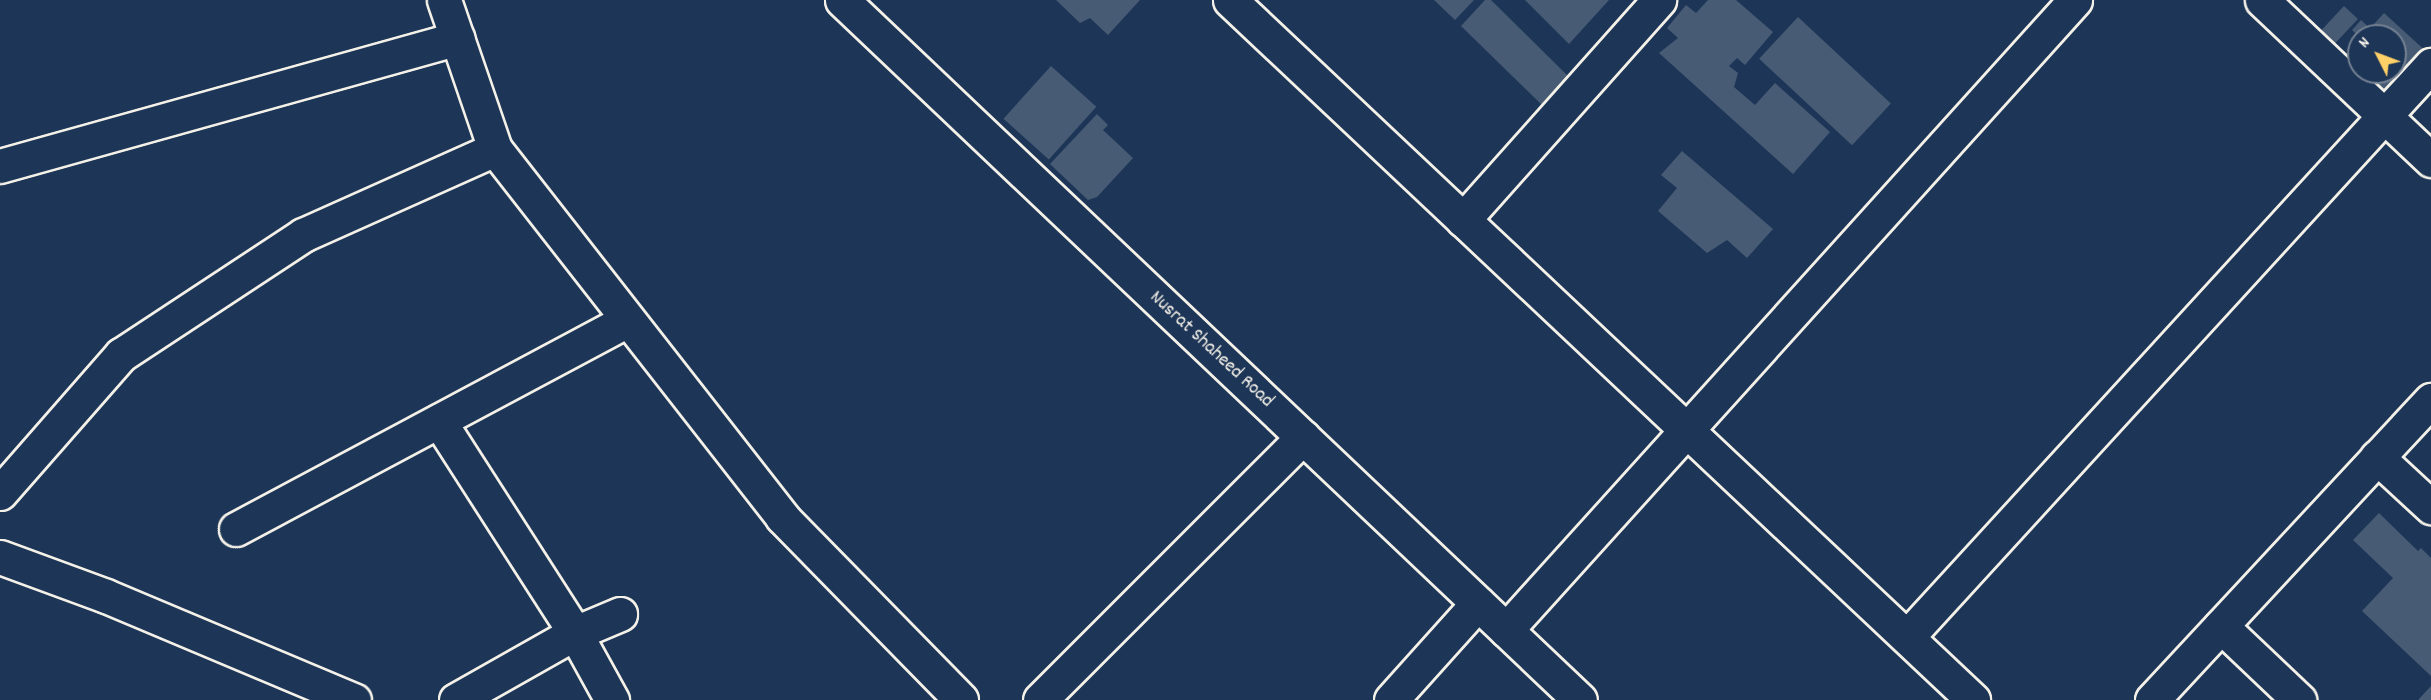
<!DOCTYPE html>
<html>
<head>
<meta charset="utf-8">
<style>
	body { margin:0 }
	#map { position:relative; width:2431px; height:700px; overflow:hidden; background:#1d3557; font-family:Dekko,sans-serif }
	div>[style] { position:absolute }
	.building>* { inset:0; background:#485b74; transform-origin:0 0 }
	.roads { filter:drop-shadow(2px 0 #f4f1e8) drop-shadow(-2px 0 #f4f1e8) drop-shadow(0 2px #f4f1e8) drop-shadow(0 -2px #f4f1e8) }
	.minor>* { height:33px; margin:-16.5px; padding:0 16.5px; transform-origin:16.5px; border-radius:16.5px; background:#1d3557 }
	span { translate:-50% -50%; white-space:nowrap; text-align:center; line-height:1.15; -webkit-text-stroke:5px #1d3557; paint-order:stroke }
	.street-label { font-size:20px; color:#f4f1e8 }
	.north { position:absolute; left:2347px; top:24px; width:60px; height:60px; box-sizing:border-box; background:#1d3557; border:2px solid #738091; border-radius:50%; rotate:312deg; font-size:16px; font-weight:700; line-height:24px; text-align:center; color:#f4f1e8 }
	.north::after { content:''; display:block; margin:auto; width:21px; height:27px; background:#ffd166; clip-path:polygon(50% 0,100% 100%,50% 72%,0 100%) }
</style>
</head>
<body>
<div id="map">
	<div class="building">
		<div style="clip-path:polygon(1056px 0,1140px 0,1108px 35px,1090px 18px,1080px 23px)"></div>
		<div style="clip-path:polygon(1434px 0,1474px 0,1455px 20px)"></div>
		<div style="clip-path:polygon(1485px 0,1491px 0,1569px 77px,1542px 105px,1461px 26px)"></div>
		<div style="clip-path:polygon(1525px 0,1609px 0,1569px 44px)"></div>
		<div style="clip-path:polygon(1708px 0,1736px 0,1773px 32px,1745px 65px,1737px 58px,1729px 66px,1738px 73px,1734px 87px,1755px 105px,1775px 83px,1830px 132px,1793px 174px,1659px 53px,1678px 38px,1667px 28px,1686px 5px,1696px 13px)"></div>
		<div style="left:2344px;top:6px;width:19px;height:36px;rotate:43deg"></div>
		<div style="clip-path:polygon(2384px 13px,2429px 54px,2388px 98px,2359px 72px,2395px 72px,2395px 36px,2376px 36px,2380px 32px,2373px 25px)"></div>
		<div style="left:1798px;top:17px;width:127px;height:57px;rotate:43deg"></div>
		<div style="clip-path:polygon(2361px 20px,2375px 33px,2372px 36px,2358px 36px,2352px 30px)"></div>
		<div style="left:1051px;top:66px;width:61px;height:71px;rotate:42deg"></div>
		<div style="clip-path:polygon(1097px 114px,1108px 125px,1103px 130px,1133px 158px,1097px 197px,1088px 200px,1050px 164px)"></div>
		<div style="clip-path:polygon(1682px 151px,1773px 229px,1747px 258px,1727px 240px,1707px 253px,1658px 211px,1677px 188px,1661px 175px)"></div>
		<div style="clip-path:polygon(2379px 513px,2418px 551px,2421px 548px,2431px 558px,2431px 676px,2362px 611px,2393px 578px,2353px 540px)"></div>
		<div style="clip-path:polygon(2431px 686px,2431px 700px,2418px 700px)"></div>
	</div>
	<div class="roads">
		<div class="minor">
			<div style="left:444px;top:0;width:157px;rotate:71.1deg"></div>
			<div style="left:495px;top:149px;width:467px;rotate:52deg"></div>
			<div style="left:782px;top:517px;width:256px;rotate:45.6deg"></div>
			<div style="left:842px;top:0;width:1017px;rotate:43.49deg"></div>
			<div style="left:1230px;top:0;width:1021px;rotate:43.29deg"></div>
			<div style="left:2262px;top:0;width:233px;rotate:43.4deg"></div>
			<div style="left:0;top:166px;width:475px;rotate:-15.6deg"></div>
			<div style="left:1463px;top:220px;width:295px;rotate:-48.3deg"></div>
			<div style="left:439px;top:421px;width:252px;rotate:57.3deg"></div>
			<div style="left:575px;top:633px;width:77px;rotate:61.1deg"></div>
			<div style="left:2377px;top:457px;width:74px;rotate:42.8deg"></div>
			<div style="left:0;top:493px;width:184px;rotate:-48.8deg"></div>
			<div style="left:121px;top:355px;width:218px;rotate:-33.4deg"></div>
			<div style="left:303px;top:235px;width:210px;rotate:-24.1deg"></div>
			<div style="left:236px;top:529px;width:444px;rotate:-28.1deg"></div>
			<div style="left:0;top:557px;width:113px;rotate:20.2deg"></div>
			<div style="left:106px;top:596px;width:269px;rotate:22.8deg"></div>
			<div style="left:2221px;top:626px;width:108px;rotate:43.5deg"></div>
			<div style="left:1506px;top:630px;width:849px;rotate:-47.91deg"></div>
			<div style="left:1907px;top:637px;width:776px;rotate:-47.51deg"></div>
			<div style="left:456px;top:700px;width:137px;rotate:-29.4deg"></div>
			<div style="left:575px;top:633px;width:49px;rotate:-22.9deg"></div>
			<div style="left:1040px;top:700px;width:372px;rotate:-45deg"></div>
			<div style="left:1391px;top:700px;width:130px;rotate:-48.1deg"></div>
			<div style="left:2152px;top:700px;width:410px;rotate:-47.1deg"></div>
		</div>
	</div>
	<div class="street-label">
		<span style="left:1211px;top:350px;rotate:43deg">Nusrat Shaheed Road</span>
	</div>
	<div class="north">N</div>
</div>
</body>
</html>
